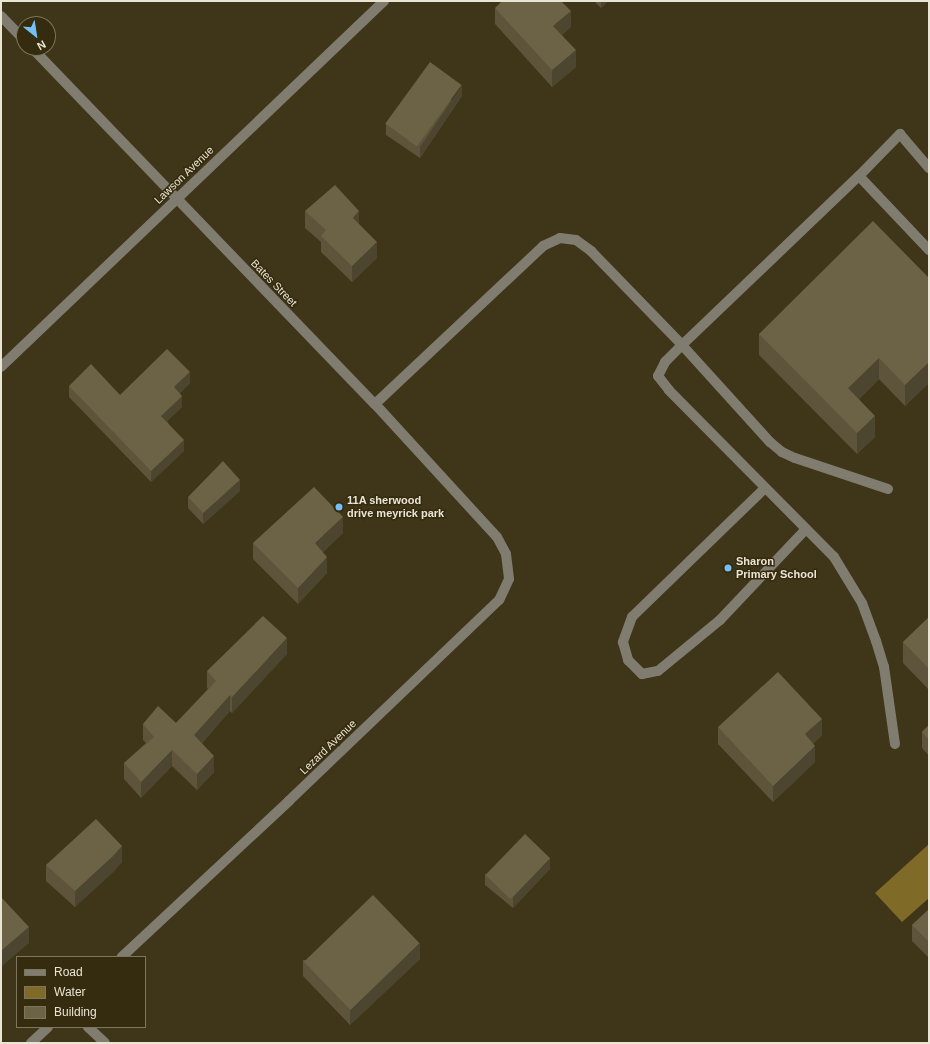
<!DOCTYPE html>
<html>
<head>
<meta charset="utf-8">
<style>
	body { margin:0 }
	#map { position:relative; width:930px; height:1044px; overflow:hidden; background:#3f3519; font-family:Helvetica,sans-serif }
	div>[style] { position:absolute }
	.water>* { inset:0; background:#806a28 }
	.minor>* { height:10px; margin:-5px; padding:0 5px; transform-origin:5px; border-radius:5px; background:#807c6f }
	.wall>* { inset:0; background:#5d543b }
	.shaded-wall>* { inset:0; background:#4c4530 }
	.building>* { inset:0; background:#6c6245; transform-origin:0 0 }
	.dots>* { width:11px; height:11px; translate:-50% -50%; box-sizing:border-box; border:2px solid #352b0f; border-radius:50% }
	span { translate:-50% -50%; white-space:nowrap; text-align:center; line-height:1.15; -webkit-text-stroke:3px #352b0f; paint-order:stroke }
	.street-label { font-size:11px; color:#eae4d4 }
	.poi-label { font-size:11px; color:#eae4d4; font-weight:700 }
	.left { translate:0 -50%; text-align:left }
	.frame { position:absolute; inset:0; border:2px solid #eae4d4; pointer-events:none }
	.legend { position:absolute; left:16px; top:956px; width:130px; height:72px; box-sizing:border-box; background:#352b0f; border:1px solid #7d755e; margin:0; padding:5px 7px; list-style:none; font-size:12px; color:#eae4d4 }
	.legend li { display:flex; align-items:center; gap:8px; height:20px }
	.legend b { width:20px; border:1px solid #7d755e }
	.north { position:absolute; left:16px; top:16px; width:40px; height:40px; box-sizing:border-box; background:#352b0f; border:1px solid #7d755e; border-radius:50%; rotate:150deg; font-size:11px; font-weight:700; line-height:16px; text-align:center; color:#eae4d4 }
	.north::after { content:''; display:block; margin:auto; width:14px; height:18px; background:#74c0f6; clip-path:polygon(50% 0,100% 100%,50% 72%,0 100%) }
</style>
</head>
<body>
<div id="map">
	<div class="water">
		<div style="clip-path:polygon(929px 844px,929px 898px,902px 922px,875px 893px)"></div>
	</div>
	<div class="minor">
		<div style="left:1px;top:16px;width:33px;rotate:46deg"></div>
		<div style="left:32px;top:48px;width:494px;rotate:46.1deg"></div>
		<div style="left:375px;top:404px;width:180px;rotate:47.5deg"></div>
		<div style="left:497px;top:537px;width:19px;rotate:62deg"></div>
		<div style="left:506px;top:554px;width:25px;rotate:83deg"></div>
		<div style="left:509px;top:579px;width:23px;rotate:115deg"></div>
		<div style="left:499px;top:600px;width:291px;rotate:136.3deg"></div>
		<div style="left:289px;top:801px;width:229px;rotate:137deg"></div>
		<div style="left:859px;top:176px;width:59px;rotate:-45.7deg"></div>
		<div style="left:900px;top:134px;width:45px;rotate:49.5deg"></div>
		<div style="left:1px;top:367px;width:530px;rotate:-43.7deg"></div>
		<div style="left:375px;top:404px;width:231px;rotate:-43.2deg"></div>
		<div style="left:543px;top:246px;width:19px;rotate:-25deg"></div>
		<div style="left:560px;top:238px;width:16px;rotate:7deg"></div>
		<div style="left:576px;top:240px;width:19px;rotate:36deg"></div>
		<div style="left:591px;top:251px;width:131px;rotate:45.9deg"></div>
		<div style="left:682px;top:345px;width:131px;rotate:47.8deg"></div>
		<div style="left:770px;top:442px;width:16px;rotate:40deg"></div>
		<div style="left:782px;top:452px;width:14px;rotate:25deg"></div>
		<div style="left:795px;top:458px;width:98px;rotate:18.4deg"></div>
		<div style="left:765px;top:488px;width:185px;rotate:135.9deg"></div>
		<div style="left:632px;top:617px;width:27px;rotate:110deg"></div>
		<div style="left:623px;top:642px;width:19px;rotate:74deg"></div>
		<div style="left:628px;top:660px;width:20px;rotate:45deg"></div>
		<div style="left:642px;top:674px;width:16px;rotate:-11deg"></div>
		<div style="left:658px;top:671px;width:80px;rotate:-39.4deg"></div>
		<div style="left:720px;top:620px;width:125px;rotate:-46.6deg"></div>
		<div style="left:895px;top:744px;width:78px;rotate:-98.1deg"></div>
		<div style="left:884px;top:667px;width:27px;rotate:-107deg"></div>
		<div style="left:876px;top:641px;width:40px;rotate:-110.2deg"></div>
		<div style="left:862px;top:603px;width:54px;rotate:-121.3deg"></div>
		<div style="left:834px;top:557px;width:235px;rotate:-134.7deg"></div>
		<div style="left:669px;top:390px;width:18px;rotate:-128deg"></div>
		<div style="left:658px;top:376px;width:16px;rotate:-63deg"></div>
		<div style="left:665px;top:362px;width:24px;rotate:-45deg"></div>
		<div style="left:682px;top:345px;width:245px;rotate:-43.7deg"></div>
		<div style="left:859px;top:176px;width:102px;rotate:46.6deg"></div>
		<div style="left:88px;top:1027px;width:23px;rotate:43deg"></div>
		<div style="left:31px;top:1043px;width:23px;rotate:-43deg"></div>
	</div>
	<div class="wall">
		<div style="clip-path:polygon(594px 1px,608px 1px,601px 8px)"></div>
		<div style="clip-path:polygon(495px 8px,571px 27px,562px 35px,576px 67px,552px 87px,495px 24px)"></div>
		<div style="clip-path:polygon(462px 96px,420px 158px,386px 135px,386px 124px)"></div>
		<div style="clip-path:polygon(305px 211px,359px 224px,377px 258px,352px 282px,321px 252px,321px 242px,305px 228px)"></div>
		<div style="clip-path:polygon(929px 278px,929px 383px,905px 406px,879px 379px,859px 399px,875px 437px,857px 454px,759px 355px,759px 334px)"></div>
		<div style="clip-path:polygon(190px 383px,180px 393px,182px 407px,167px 421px,184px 451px,151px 482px,69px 397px,69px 386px,120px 395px)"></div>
		<div style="clip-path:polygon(240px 491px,203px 524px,188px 508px,188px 497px)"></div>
		<div style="clip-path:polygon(343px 533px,323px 552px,327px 573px,298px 604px,253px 559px,253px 543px)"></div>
		<div style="clip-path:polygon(929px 617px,929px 690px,903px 663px,903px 642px)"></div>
		<div style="clip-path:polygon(287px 654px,232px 713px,230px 711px,202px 743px,214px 772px,197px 790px,172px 766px,141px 798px,124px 779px,124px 763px,146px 743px,143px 740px,143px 724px,176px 723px,208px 689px,207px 688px,207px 671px)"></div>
		<div style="clip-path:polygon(929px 725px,929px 756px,922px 748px,922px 732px)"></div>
		<div style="clip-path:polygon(718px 727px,822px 735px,813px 744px,815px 762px,773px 802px,718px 744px)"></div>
		<div style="clip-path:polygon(122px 862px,113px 872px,75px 907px,46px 881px,46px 865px)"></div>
		<div style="clip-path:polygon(550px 869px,513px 908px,485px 885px,485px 874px)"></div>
		<div style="clip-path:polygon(929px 909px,929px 958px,912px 941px,912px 925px)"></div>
		<div style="clip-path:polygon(420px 959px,350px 1025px,303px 976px,303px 960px)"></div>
	</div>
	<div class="shaded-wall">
		<div style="clip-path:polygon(601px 1px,608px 1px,601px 8px)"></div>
		<div style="clip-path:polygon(571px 11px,571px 27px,553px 43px,553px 26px)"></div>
		<div style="clip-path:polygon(576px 50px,576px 67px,552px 87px,552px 70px)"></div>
		<div style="clip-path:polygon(462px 85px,462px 96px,420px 158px,420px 147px)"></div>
		<div style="clip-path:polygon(359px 211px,359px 227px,353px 218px)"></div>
		<div style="clip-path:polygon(377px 242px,377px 258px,352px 282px,352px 266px)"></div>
		<div style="clip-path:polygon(879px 358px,879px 379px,848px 410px,848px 388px)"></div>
		<div style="clip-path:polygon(929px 362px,929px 383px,905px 406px,905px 385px)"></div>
		<div style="clip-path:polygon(190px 372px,190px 383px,174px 398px,174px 387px)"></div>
		<div style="clip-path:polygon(182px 396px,182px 407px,161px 427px,161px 416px)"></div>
		<div style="clip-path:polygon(875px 416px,875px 437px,857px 454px,857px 433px)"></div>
		<div style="clip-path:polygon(184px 440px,184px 451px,151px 482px,151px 471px)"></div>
		<div style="clip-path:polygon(240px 480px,240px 491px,203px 524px,203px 513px)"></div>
		<div style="clip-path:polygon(343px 517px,343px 533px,315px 560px,315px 543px)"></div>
		<div style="clip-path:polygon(327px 557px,327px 573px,298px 604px,298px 588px)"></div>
		<div style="clip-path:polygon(287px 638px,287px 654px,232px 713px,232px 697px)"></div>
		<div style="clip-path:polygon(230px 695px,230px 711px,194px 751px,194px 735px)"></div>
		<div style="clip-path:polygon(822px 719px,822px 735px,805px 751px,805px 734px)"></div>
		<div style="clip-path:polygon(815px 746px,815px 762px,773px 802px,773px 786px)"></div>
		<div style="clip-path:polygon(172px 750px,172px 766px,141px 798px,141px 782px)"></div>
		<div style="clip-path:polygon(214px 756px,214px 772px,197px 790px,197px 774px)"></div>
		<div style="clip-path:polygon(122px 846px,122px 862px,113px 872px,75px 907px,75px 891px)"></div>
		<div style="clip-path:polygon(550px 858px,550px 869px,513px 908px,513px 897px)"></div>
		<div style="clip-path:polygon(29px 927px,29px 943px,1px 967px,1px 951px)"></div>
		<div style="clip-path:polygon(420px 943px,420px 959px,350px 1025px,350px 1009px)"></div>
	</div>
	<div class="building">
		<div style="clip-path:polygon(502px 1px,561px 1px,571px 11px,553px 26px,576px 50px,552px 70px,495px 8px)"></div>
		<div style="left:430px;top:62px;width:39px;height:76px;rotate:36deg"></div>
		<div style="clip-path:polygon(335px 185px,359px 211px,353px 218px,377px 242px,352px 266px,321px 236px,326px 230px,305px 211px)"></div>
		<div style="clip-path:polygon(873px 221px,929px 278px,929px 362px,905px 385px,879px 358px,848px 388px,875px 416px,857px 433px,759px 334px)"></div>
		<div style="clip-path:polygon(167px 349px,190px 372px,174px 387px,182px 396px,161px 416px,184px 440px,151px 471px,69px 386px,91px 364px,120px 395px)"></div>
		<div style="clip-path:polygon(223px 461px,240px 480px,203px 513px,188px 497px)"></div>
		<div style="clip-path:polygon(314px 487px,343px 517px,315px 543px,327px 557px,298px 588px,253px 543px)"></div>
		<div style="clip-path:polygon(263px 616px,287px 638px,232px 697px,230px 695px,194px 735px,214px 756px,197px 774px,172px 750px,141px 782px,124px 763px,154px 737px,143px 724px,158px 706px,176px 723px,216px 681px,207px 671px)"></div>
		<div style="clip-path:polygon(929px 617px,929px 669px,903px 642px)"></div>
		<div style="clip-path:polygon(778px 672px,822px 719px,805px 734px,815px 746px,773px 786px,718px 727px)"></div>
		<div style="clip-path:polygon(929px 725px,929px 740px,922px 732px)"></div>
		<div style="clip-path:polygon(96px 819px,122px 846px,113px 856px,75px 891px,46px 865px)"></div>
		<div style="left:525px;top:834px;width:35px;height:57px;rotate:44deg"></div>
		<div style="left:373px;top:895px;width:67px;height:96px;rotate:46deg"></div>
		<div style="clip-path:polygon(1px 897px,29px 927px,1px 951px)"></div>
		<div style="clip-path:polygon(929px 909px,929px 942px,912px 925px)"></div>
	</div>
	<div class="dots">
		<div style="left:339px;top:507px;background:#74c0f6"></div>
		<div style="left:728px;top:568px;background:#74c0f6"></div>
	</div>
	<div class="street-label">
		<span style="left:184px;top:175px;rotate:-44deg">Lawson Avenue</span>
		<span style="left:274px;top:283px;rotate:46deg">Bates Street</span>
		<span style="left:328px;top:747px;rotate:-44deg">Lezard Avenue</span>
	</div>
	<div class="poi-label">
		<span class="left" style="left:347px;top:507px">11A sherwood<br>drive meyrick park</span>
		<span class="left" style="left:736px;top:568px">Sharon<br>Primary School</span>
	</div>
	<div class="frame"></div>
	<ul class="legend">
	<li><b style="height:5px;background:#807c6f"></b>Road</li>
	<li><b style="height:11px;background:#806a28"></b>Water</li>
	<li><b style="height:11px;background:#6c6245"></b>Building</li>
	</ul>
	<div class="north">N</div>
</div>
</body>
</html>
